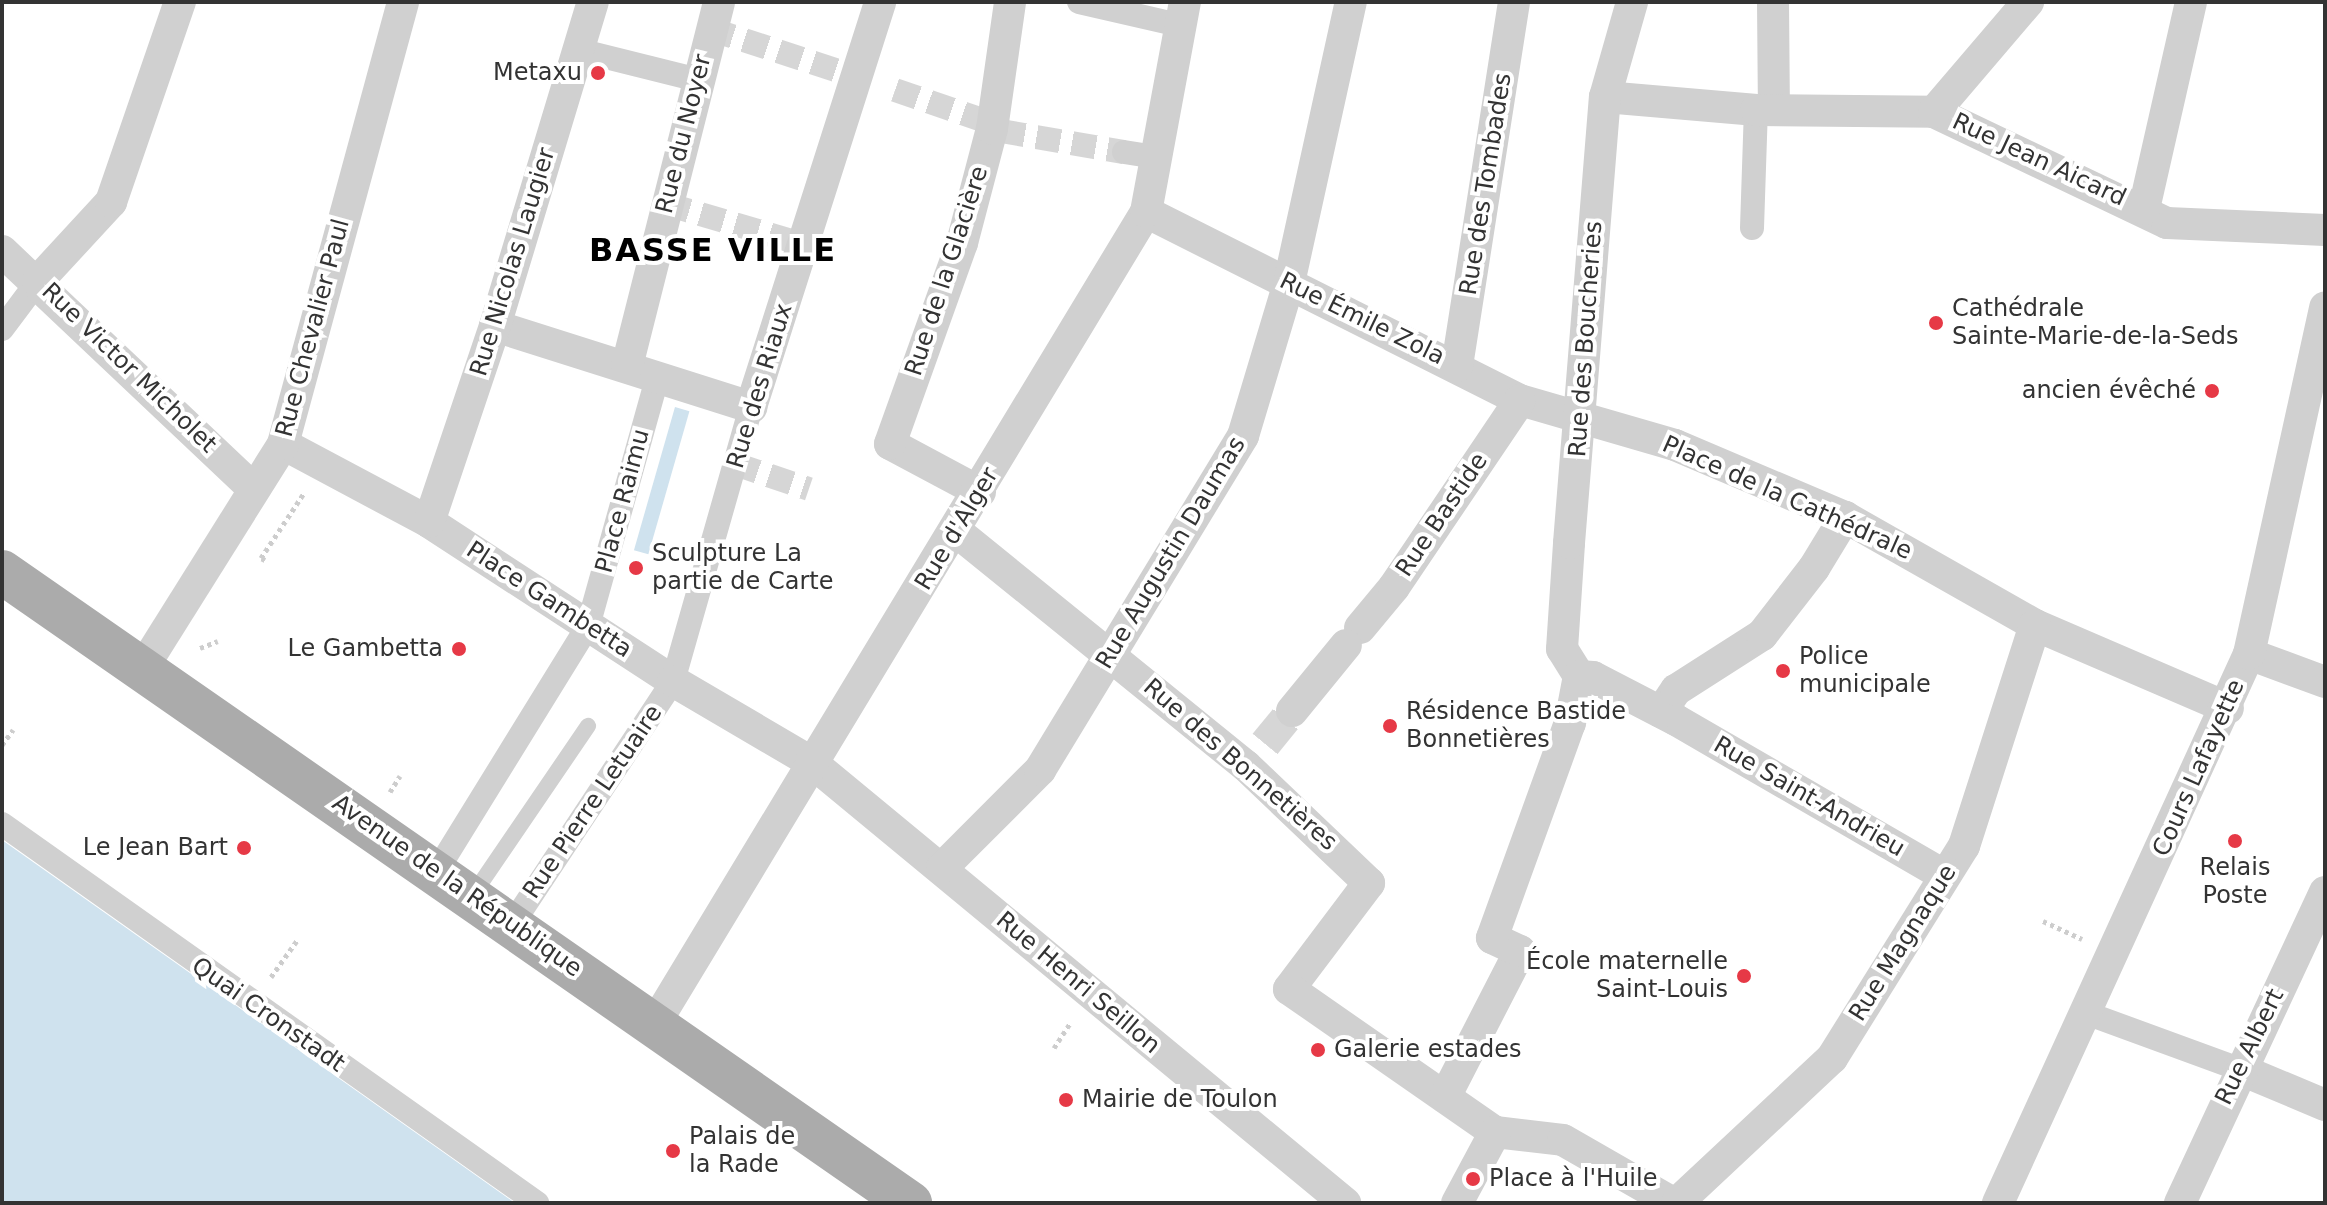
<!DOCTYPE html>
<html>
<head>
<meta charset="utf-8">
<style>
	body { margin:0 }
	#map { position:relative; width:2327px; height:1205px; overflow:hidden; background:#fff; font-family:"DejaVu Sans",sans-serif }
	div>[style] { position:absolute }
	.water>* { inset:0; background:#cfe2ee; transform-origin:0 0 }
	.pedestrian-tunnel>* { height:24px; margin-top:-12px; transform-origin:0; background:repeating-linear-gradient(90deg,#d6d6d6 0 24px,transparent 0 36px) }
	.minor-tunnel>* { height:32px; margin-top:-16px; transform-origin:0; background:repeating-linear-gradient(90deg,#d6d6d6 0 32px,transparent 0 48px) }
	.path>* { height:5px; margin-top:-2.5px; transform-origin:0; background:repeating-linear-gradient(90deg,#cdcdcd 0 4px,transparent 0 8px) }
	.service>* { height:16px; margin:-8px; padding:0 8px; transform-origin:8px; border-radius:8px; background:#d0d0d0 }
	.pedestrian>* { height:24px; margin:-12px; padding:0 12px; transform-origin:12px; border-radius:12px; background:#d0d0d0 }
	.minor>* { height:32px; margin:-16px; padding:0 16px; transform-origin:16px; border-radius:16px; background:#d0d0d0 }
	.primary>* { height:44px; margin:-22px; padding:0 22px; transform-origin:22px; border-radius:22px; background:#ababab }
	.dots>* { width:22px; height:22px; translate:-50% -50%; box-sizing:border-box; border:4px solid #fff; border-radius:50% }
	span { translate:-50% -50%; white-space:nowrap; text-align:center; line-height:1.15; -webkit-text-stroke:8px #fff; paint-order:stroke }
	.poi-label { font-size:24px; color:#333 }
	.right { translate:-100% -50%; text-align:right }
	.left { translate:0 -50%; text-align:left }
	.street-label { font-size:24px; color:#333 }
	.district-label { font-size:32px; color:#000; font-weight:700; letter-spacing:2px }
	.frame { position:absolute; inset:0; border:4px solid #333; pointer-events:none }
</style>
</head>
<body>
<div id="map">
	<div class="water">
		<div style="left:675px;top:407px;width:15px;height:149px;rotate:16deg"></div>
		<div style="clip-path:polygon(2px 840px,515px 1203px,2px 1203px)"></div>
	</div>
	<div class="pedestrian-tunnel">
		<div style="left:710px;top:29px;width:158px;rotate:18.1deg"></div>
		<div style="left:895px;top:90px;width:92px;rotate:19deg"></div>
		<div style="left:1001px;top:131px;width:125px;rotate:9.7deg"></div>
		<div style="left:666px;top:204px;width:145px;rotate:16.4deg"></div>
		<div style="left:735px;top:464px;width:78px;rotate:18.7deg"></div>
	</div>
	<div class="minor-tunnel">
		<div style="left:1265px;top:744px;width:43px;rotate:-50.7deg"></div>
	</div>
	<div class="path">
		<div style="left:265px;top:560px;width:4px;rotate:-153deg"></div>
		<div style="left:261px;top:558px;width:78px;rotate:-56.5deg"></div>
		<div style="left:200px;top:648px;width:19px;rotate:-21deg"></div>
		<div style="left:2px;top:745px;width:19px;rotate:-54deg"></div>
		<div style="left:390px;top:792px;width:19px;rotate:-58deg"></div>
		<div style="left:2043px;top:921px;width:43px;rotate:24.8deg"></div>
		<div style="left:271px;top:977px;width:47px;rotate:-54.6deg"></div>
		<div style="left:1054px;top:1048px;width:31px;rotate:-57deg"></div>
	</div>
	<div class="service">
		<div style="left:472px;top:896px;width:206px;rotate:-55.7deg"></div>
	</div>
	<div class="pedestrian">
		<div style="left:1079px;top:2px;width:103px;rotate:13deg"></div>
		<div style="left:578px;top:50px;width:124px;rotate:14deg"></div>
		<div style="left:1124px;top:152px;width:32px;rotate:9deg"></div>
		<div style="left:1752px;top:228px;width:118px;rotate:-88.1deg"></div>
		<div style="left:2px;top:329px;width:60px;rotate:-53.1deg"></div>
		<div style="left:2px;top:824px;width:656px;rotate:35.31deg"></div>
		<div style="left:436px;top:872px;width:289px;rotate:-58.3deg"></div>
		<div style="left:588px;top:626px;width:260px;rotate:-74.4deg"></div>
		<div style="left:513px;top:923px;width:290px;rotate:-56.5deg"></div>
		<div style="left:673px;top:681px;width:285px;rotate:-74.1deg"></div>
		<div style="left:2086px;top:1013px;width:163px;rotate:20.1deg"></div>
	</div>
	<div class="minor">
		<div style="left:1773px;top:2px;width:108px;rotate:89.5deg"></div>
		<div style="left:1605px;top:97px;width:152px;rotate:4.9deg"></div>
		<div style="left:1756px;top:110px;width:178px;rotate:0.6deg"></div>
		<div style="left:1934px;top:112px;width:258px;rotate:25.5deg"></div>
		<div style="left:2167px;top:223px;width:158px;rotate:2.5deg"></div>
		<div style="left:1934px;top:112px;width:145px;rotate:-49.5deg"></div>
		<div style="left:2144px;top:209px;width:212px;rotate:-77.2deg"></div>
		<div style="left:1146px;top:212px;width:419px;rotate:26.7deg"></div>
		<div style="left:1520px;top:400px;width:161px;rotate:16.2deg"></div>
		<div style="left:1675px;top:445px;width:185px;rotate:23deg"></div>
		<div style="left:1845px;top:517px;width:219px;rotate:29.6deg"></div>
		<div style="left:2035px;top:625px;width:210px;rotate:23.3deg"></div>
		<div style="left:2px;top:251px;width:345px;rotate:43.4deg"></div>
		<div style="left:38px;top:281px;width:108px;rotate:-47.3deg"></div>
		<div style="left:111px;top:202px;width:212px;rotate:-71deg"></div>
		<div style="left:495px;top:326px;width:269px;rotate:17.6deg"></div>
		<div style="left:751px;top:407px;width:425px;rotate:-72.3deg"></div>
		<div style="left:627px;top:366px;width:375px;rotate:-75.8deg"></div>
		<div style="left:1457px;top:366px;width:368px;rotate:-81.1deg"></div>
		<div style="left:283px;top:444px;width:166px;rotate:28.1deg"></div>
		<div style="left:429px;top:522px;width:291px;rotate:33.1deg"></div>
		<div style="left:673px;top:681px;width:160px;rotate:30.4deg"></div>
		<div style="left:811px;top:762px;width:693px;rotate:39.55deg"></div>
		<div style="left:980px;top:492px;width:102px;rotate:-151.9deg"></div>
		<div style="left:890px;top:444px;width:214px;rotate:-70.3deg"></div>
		<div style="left:962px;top:243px;width:118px;rotate:-75.3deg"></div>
		<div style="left:992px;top:129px;width:128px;rotate:-81.9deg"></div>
		<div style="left:429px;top:522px;width:207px;rotate:-71.4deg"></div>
		<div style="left:495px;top:326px;width:338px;rotate:-73.2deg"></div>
		<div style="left:957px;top:532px;width:372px;rotate:39deg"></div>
		<div style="left:1246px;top:766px;width:170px;rotate:43.6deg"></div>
		<div style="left:1369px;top:883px;width:133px;rotate:127deg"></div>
		<div style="left:1289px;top:989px;width:251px;rotate:34.8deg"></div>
		<div style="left:1495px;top:1132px;width:68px;rotate:6.7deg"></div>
		<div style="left:1563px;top:1140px;width:127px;rotate:29.8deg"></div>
		<div style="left:1360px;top:628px;width:53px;rotate:-50.3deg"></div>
		<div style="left:1394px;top:587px;width:225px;rotate:-56deg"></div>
		<div style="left:2249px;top:654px;width:81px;rotate:20.2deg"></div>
		<div style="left:142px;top:669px;width:266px;rotate:-57.9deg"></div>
		<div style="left:283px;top:444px;width:458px;rotate:-74.8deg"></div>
		<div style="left:1579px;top:676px;width:32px;rotate:-122deg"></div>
		<div style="left:1562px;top:649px;width:106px;rotate:-86.2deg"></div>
		<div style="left:1569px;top:543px;width:447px;rotate:-85.4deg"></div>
		<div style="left:1605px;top:97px;width:99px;rotate:-74.1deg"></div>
		<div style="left:1579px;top:676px;width:14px;rotate:4deg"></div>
		<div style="left:1593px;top:677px;width:93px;rotate:27.4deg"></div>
		<div style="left:1676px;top:720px;width:307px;rotate:30.1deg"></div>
		<div style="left:1292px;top:711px;width:85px;rotate:-50.7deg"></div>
		<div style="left:1661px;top:712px;width:27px;rotate:-56deg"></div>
		<div style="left:1676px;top:690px;width:102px;rotate:-32.6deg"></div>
		<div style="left:1762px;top:635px;width:85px;rotate:-52.2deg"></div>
		<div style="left:1814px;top:568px;width:60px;rotate:-58.7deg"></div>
		<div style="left:942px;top:868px;width:139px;rotate:-45deg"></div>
		<div style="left:1040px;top:770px;width:391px;rotate:-58.7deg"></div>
		<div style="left:1243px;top:436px;width:160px;rotate:-73.3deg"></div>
		<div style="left:1289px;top:283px;width:288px;rotate:-77.6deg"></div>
		<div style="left:654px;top:1025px;width:950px;rotate:-58.82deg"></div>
		<div style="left:1146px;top:212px;width:214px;rotate:-79.5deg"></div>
		<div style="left:2239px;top:1069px;width:93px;rotate:22.7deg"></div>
		<div style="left:1445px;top:1097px;width:164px;rotate:-62.8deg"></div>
		<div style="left:1520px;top:951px;width:31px;rotate:-155deg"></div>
		<div style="left:1492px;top:938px;width:229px;rotate:-70.1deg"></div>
		<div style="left:1570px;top:723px;width:48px;rotate:-79.2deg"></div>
		<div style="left:1457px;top:1203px;width:81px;rotate:-61.8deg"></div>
		<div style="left:1677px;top:1203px;width:212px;rotate:-43.1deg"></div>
		<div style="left:1832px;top:1058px;width:250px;rotate:-58.1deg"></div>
		<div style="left:1964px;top:846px;width:232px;rotate:-72.2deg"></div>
		<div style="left:1998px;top:1203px;width:604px;rotate:-65.43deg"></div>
		<div style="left:2249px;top:654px;width:355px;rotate:-77.6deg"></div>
		<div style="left:2180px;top:1203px;width:343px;rotate:-65deg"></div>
	</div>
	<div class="primary">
		<div style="left:2px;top:572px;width:1106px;rotate:34.8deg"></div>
	</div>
	<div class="dots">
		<div style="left:598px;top:73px;background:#e63946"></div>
		<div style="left:1936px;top:323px;background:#e63946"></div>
		<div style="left:2212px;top:391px;background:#e63946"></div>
		<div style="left:636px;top:568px;background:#e63946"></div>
		<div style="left:459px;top:649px;background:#e63946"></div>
		<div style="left:1783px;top:671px;background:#e63946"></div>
		<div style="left:1390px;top:726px;background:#e63946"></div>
		<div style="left:2235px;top:841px;background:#e63946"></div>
		<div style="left:244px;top:848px;background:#e63946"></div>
		<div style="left:1744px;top:976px;background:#e63946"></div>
		<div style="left:1318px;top:1050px;background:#e63946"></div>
		<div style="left:1066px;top:1100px;background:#e63946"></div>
		<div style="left:673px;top:1151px;background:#e63946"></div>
		<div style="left:1473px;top:1179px;background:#e63946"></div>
	</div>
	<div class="poi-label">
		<span class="right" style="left:582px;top:73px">Metaxu</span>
		<span class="left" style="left:1952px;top:323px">Cathédrale<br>Sainte-Marie-de-la-Seds</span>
		<span class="right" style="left:2196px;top:391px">ancien évêché</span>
		<span class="left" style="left:652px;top:568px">Sculpture La<br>partie de Carte</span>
		<span class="right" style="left:443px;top:649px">Le Gambetta</span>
		<span class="left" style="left:1799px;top:671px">Police<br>municipale</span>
		<span class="left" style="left:1406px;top:726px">Résidence Bastide<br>Bonnetières</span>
		<span class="right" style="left:228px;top:848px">Le Jean Bart</span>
		<span style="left:2235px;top:882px">Relais<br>Poste</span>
		<span class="right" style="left:1728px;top:976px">École maternelle<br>Saint-Louis</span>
		<span class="left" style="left:1334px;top:1050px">Galerie estades</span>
		<span class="left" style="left:1082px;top:1100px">Mairie de Toulon</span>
		<span class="left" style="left:689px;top:1151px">Palais de<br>la Rade</span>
		<span class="left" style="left:1489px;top:1179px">Place à l'Huile</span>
	</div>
	<div class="street-label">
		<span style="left:684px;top:134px;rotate:-76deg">Rue du Noyer</span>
		<span style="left:2039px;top:160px;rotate:25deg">Rue Jean Aicard</span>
		<span style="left:1486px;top:184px;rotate:-81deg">Rue des Tombades</span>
		<span style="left:513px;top:262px;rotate:-73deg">Rue Nicolas Laugier</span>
		<span style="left:947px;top:271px;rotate:-72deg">Rue de la Glacière</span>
		<span style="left:1362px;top:319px;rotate:26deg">Rue Émile Zola</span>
		<span style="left:313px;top:328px;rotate:-75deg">Rue Chevalier Paul</span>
		<span style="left:1586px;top:339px;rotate:-86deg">Rue des Boucheries</span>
		<span style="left:129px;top:368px;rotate:44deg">Rue Victor Micholet</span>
		<span style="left:760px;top:386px;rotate:-73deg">Rue des Riaux</span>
		<span style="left:1787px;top:498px;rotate:24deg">Place de la Cathédrale</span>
		<span style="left:623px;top:501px;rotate:-75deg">Place Raimu</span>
		<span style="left:1442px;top:515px;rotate:-56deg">Rue Bastide</span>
		<span style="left:957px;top:529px;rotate:-59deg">Rue d'Alger</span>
		<span style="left:1171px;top:553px;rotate:-59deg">Rue Augustin Daumas</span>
		<span style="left:549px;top:600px;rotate:33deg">Place Gambetta</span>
		<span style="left:1240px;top:765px;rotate:41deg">Rue des Bonnetières</span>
		<span style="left:2199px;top:768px;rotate:-66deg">Cours Lafayette</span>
		<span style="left:1809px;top:797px;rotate:30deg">Rue Saint-Andrieu</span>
		<span style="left:593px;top:802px;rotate:-56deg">Rue Pierre Letuaire</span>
		<span style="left:457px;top:886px;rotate:35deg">Avenue de la République</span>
		<span style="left:1903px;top:943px;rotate:-58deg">Rue Magnaque</span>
		<span style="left:1078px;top:983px;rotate:40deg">Rue Henri Seillon</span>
		<span style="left:268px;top:1015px;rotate:35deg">Quai Cronstadt</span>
		<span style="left:2250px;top:1047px;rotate:-64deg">Rue Albert</span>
	</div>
	<div class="district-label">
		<span style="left:713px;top:250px">BASSE VILLE</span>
	</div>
	<div class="frame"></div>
</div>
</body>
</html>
